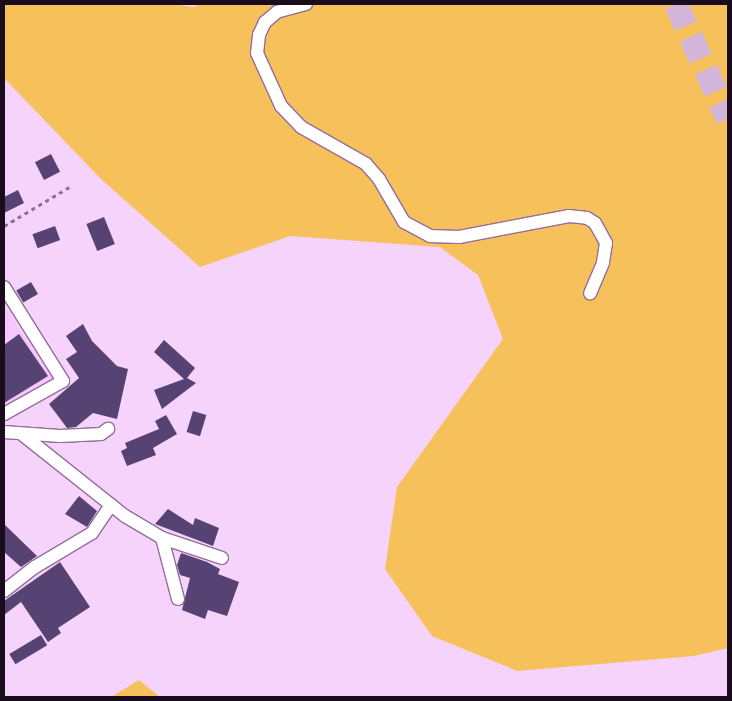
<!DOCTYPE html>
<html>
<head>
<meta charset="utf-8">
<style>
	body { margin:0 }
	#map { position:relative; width:732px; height:701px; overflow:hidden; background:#f5d3fb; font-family:"Sofia Sans Condensed",sans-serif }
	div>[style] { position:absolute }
	.built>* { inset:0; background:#f7c6fe }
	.green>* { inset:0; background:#f6c15a }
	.building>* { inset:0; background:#574373; transform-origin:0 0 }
	.highway-tunnel>* { height:24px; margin-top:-12px; transform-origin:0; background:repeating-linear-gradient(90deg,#d4b5da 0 24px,transparent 0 36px) }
	.path>* { height:2.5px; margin-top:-1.25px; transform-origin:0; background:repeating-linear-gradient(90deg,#8a718f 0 4px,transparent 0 8px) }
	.roads { filter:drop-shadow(1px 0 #946d9a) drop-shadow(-1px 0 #946d9a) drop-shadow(0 1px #946d9a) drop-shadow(0 -1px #946d9a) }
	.street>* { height:12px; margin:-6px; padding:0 6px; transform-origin:6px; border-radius:6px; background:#fff }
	span { translate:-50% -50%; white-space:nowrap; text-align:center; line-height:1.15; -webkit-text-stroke:5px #f8e7fb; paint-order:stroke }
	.frame { position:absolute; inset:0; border:5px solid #1a0b1d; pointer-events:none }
</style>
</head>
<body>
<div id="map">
	<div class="built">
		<div style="clip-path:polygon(4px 306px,53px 379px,4px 408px)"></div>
	</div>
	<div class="green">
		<div style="clip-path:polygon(4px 4px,171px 4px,193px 7px,203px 4px,728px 4px,728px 648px,694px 656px,517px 671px,432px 636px,385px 569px,397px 487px,503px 339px,478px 275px,440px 247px,290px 236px,200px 267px,101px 179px,4px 78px)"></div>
		<div style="clip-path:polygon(139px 680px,160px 697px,111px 697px)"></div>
	</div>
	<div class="building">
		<div style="left:51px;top:154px;width:20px;height:18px;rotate:63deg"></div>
		<div style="clip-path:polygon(18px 190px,24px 203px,4px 213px,4px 197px)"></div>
		<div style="left:104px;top:217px;width:29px;height:19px;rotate:68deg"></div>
		<div style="left:55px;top:226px;width:15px;height:24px;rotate:70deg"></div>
		<div style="left:31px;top:282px;width:14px;height:17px;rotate:60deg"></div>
		<div style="clip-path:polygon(83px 324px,92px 341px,117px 366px,128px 369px,117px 419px,93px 413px,76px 427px,67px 428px,49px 404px,79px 378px,66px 359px,77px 352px,66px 336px)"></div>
		<div style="clip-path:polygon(19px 334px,48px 376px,4px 403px,4px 345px)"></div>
		<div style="clip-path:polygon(164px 340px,195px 368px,187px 378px,196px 383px,162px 409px,154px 390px,184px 379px,154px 352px)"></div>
		<div style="left:193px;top:411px;width:14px;height:22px;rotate:17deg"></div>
		<div style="clip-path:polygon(166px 415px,177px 434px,153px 448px,156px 455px,127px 466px,121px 451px,127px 448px,125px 443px,159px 429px,155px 421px)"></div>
		<div style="clip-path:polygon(79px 496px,97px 511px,87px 527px,65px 514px)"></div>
		<div style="clip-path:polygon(168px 509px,193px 525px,195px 518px,219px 528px,213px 546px,155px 524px)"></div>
		<div style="clip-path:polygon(4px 524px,37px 556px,21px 567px,4px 552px)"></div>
		<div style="clip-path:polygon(181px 553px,207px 562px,220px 569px,218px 574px,239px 582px,227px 616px,208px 610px,205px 619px,182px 610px,190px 578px,180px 575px,177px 565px)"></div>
		<div style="clip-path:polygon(60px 562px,90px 607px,58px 628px,61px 633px,48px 642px,21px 602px,4px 615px,4px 601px)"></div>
		<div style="left:41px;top:635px;width:12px;height:37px;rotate:59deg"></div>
	</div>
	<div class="highway-tunnel">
		<div style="left:676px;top:4px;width:126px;rotate:65.7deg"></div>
	</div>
	<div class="path">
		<div style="left:4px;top:226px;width:78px;rotate:-30.8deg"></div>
	</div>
	<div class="roads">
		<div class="street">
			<div style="left:306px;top:4px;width:30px;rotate:165deg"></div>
			<div style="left:277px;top:12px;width:16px;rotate:140deg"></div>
			<div style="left:265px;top:22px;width:14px;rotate:115deg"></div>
			<div style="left:259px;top:35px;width:18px;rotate:96deg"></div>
			<div style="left:257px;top:53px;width:58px;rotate:65.6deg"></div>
			<div style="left:281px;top:106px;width:29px;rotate:46deg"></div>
			<div style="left:301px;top:127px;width:75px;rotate:29.6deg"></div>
			<div style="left:366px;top:164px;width:20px;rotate:49deg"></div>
			<div style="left:379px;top:179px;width:50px;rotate:59.8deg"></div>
			<div style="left:404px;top:222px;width:30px;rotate:28deg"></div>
			<div style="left:430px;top:236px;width:29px;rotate:2deg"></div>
			<div style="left:459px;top:237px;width:112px;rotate:-10.8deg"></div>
			<div style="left:569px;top:216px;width:18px;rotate:6deg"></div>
			<div style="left:587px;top:218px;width:9px;rotate:32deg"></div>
			<div style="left:595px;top:223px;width:23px;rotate:61deg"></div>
			<div style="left:606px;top:243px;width:20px;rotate:99deg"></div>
			<div style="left:603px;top:263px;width:33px;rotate:113deg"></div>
			<div style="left:4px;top:287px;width:111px;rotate:57.9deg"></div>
			<div style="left:63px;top:381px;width:68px;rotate:150.8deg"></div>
			<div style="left:4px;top:432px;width:56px;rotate:4.1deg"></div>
			<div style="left:60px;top:436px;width:41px;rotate:-2.8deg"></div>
			<div style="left:101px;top:434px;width:9px;rotate:-36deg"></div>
			<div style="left:23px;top:435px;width:130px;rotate:38.5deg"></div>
			<div style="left:125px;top:516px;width:43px;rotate:30.7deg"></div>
			<div style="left:162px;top:538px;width:63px;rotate:75.3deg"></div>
			<div style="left:162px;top:538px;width:63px;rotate:18.4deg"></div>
			<div style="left:4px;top:591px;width:39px;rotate:-38deg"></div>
			<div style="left:35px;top:567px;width:66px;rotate:-30.8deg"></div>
			<div style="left:92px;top:533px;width:34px;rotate:-56deg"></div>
		</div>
	</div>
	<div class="frame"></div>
</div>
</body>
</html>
